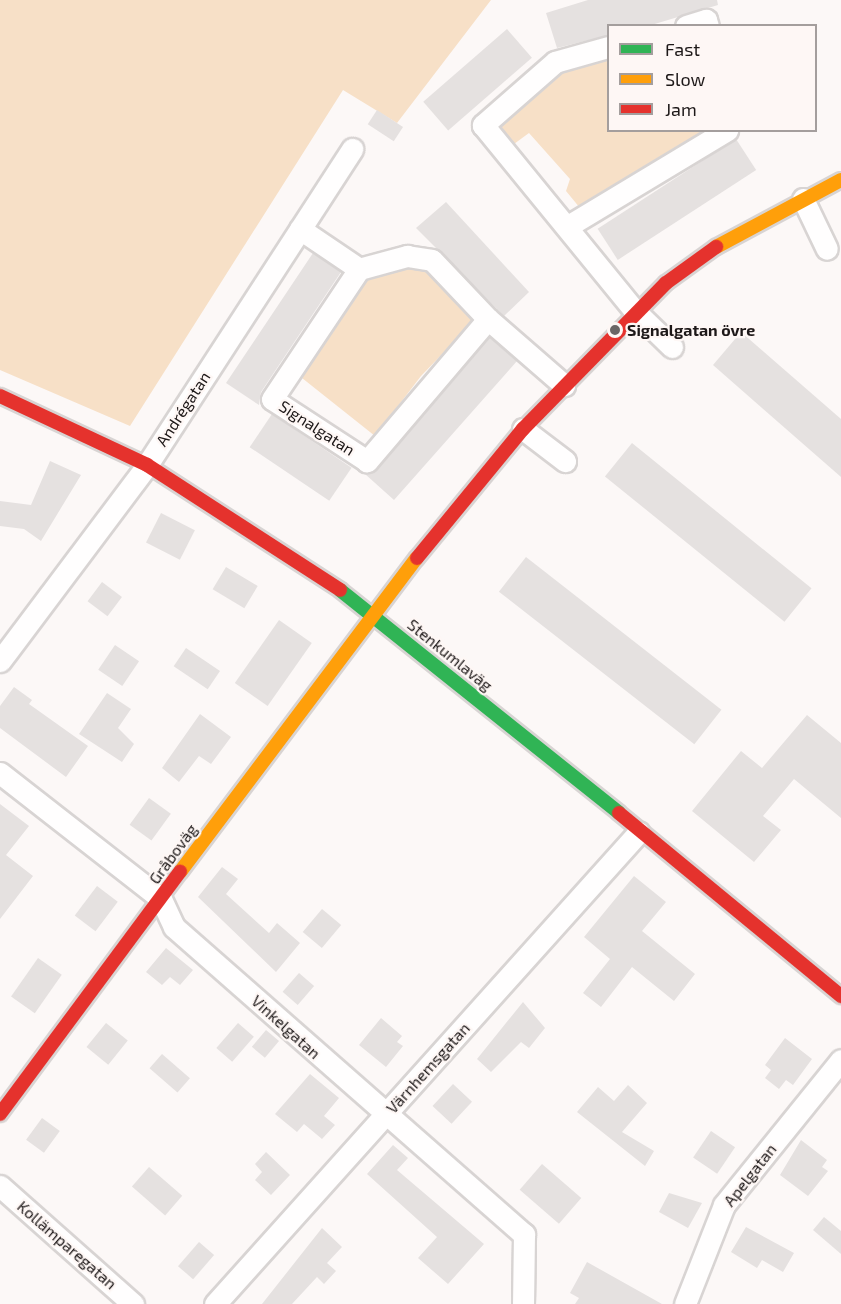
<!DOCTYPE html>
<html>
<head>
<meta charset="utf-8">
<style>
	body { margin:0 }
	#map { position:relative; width:841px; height:1304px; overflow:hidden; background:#fcf8f7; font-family:"Exo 2",sans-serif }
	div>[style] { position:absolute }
	.green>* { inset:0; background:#f7e0c7 }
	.building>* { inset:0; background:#e5e1e0; transform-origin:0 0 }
	.roads { filter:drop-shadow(2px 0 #d8d4d3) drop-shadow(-2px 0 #d8d4d3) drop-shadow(0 2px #d8d4d3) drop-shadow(0 -2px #d8d4d3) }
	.street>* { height:21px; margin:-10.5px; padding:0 10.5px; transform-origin:10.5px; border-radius:10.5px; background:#fffefe }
	.fast>* { height:14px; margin:-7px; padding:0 7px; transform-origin:7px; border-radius:7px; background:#30b455 }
	.slow>* { height:14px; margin:-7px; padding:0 7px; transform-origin:7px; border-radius:7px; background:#ff9f0a }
	.jam>* { height:14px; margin:-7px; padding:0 7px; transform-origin:7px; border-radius:7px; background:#e5322d }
	.dots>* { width:16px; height:16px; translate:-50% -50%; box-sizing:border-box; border:3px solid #fef7f5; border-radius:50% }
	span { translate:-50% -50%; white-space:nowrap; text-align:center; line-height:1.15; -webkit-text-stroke:4.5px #fef7f5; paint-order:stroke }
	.poi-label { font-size:16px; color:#1d1818; font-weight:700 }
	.left { translate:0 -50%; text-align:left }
	.street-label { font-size:16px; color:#1d1818 }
	.legend { position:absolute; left:607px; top:24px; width:210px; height:108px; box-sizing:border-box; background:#fef7f5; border:2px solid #a49e9d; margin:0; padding:8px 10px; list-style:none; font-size:18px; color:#1d1818 }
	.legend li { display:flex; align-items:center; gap:12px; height:30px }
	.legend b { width:30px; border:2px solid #a49e9d }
</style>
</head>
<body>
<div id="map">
	<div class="green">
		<div style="clip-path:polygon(0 0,491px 0,397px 123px,343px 90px,130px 426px,0 370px)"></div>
		<div style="clip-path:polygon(608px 60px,608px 130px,703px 131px,580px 208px,566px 191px,570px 179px,529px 133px,514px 144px,500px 127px,560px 74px)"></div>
		<div style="clip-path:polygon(406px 264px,427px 268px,476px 319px,421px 376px,375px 436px,302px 378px,362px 278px)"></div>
	</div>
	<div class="building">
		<div style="clip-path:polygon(588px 0,717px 0,718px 5px,648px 26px,609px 26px,609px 35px,557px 48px,546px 13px)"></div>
		<div style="left:507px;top:29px;width:38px;height:111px;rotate:49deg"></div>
		<div style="left:377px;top:110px;width:31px;height:17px;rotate:33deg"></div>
		<div style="left:736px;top:139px;width:37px;height:165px;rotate:57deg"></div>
		<div style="clip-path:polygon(446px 202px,529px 292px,504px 316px,416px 228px)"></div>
		<div style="clip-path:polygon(313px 253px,341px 272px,261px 392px,259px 405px,226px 383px)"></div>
		<div style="clip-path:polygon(741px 332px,841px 419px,841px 477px,713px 365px)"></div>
		<div style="clip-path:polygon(489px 337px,517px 361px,394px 500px,365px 474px,377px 469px)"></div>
		<div style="left:272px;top:414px;width:96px;height:40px;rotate:34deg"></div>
		<div style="left:632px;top:443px;width:231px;height:43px;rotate:39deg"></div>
		<div style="clip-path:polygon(50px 461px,81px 475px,41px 541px,24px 529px,0 526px,0 501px,31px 505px)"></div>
		<div style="left:161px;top:513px;width:38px;height:33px;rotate:27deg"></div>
		<div style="left:526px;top:557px;width:248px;height:44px;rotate:38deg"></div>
		<div style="left:226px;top:567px;width:37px;height:26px;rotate:31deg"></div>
		<div style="left:102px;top:582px;width:25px;height:24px;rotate:37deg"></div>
		<div style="left:279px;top:620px;width:40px;height:77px;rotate:35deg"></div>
		<div style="left:115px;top:645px;width:29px;height:30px;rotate:34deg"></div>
		<div style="left:186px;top:648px;width:41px;height:22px;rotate:34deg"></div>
		<div style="clip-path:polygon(14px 687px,32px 700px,29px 704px,88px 746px,66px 777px,0 728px,0 706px)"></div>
		<div style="clip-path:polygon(107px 693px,131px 709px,118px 728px,134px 744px,122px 762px,79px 734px)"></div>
		<div style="clip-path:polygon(200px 714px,231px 737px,211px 764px,199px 756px,179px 782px,162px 768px)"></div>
		<div style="clip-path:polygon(807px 715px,841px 743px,841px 818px,794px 779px,763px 816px,781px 830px,754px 862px,692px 811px,741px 751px,762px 768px)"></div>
		<div style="left:149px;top:798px;width:27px;height:33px;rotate:36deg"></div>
		<div style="clip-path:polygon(0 804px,29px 826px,6px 855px,33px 876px,0 919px)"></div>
		<div style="clip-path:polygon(222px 867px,238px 879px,226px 894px,269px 933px,277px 923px,300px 943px,276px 972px,198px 897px)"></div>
		<div style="clip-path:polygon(634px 876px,666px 902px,642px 931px,695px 974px,674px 1001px,632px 967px,601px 1007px,583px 993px,610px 959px,584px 937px)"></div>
		<div style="left:97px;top:886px;width:26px;height:37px;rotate:37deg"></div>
		<div style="left:322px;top:909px;width:25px;height:30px;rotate:40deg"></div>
		<div style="clip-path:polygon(166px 948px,193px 970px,180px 985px,170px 977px,162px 985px,146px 972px)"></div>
		<div style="left:38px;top:958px;width:29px;height:47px;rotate:35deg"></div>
		<div style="left:299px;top:973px;width:20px;height:25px;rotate:41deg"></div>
		<div style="clip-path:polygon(523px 1002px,545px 1028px,529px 1048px,521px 1042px,491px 1072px,477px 1059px)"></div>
		<div style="clip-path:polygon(381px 1018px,402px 1036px,397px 1042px,403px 1046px,386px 1067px,359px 1045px)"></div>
		<div style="left:106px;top:1023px;width:28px;height:31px;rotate:39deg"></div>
		<div style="left:238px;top:1023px;width:21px;height:33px;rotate:41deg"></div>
		<div style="left:266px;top:1030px;width:17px;height:22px;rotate:40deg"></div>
		<div style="clip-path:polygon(785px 1038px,812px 1059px,793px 1085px,786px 1080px,779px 1089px,765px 1078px,771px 1070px,765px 1065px)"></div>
		<div style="left:162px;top:1054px;width:37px;height:19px;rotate:41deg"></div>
		<div style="clip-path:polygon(310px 1074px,339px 1098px,324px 1116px,335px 1125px,322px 1139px,304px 1124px,297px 1132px,275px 1114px)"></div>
		<div style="left:453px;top:1084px;width:26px;height:30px;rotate:43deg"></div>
		<div style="clip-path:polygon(628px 1085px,647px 1103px,622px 1132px,654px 1151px,645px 1166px,577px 1112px,598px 1087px,614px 1101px)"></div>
		<div style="left:42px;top:1118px;width:22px;height:27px;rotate:36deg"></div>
		<div style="left:711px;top:1131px;width:29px;height:32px;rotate:34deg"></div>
		<div style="clip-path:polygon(801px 1140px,827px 1160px,822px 1167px,828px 1171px,808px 1196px,780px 1175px)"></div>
		<div style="clip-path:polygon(393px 1145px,408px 1158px,397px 1170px,484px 1244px,448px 1284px,418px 1258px,437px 1237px,367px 1174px)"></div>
		<div style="clip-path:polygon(266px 1152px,290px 1175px,271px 1195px,255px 1180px,262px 1172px,255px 1164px)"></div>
		<div style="left:542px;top:1164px;width:52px;height:34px;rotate:41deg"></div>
		<div style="left:149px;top:1167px;width:44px;height:26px;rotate:41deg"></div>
		<div style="clip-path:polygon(669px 1193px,702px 1203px,688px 1228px,659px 1212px)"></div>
		<div style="clip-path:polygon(824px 1217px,841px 1231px,841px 1254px,813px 1230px)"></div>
		<div style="clip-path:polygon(746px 1227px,794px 1253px,783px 1272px,762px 1260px,757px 1268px,731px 1252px)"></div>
		<div style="clip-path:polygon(322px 1228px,342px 1247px,327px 1263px,336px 1271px,324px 1284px,317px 1277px,292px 1304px,262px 1304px)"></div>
		<div style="left:199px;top:1242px;width:20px;height:32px;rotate:41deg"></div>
		<div style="clip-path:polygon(587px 1262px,662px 1304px,575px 1304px,579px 1298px,570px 1293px)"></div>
	</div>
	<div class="roads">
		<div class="street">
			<div style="left:686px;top:26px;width:21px;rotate:-17deg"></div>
			<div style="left:706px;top:20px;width:6px;rotate:72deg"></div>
			<div style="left:608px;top:47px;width:55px;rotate:164.2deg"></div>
			<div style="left:555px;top:62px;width:96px;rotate:138.8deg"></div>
			<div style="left:483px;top:125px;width:239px;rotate:50.8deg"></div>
			<div style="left:634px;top:310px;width:53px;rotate:44.2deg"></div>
			<div style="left:803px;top:199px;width:55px;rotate:64.4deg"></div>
			<div style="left:568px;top:226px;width:186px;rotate:-31.1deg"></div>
			<div style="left:300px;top:229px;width:71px;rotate:34.1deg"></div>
			<div style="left:359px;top:269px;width:50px;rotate:-15.2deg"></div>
			<div style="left:407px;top:256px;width:25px;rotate:9deg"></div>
			<div style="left:432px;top:260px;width:81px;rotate:46.5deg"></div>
			<div style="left:488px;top:319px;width:187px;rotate:130.4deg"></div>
			<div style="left:367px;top:461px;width:113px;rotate:-146.9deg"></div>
			<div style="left:272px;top:399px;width:156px;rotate:-56.2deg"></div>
			<div style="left:488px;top:319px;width:101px;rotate:41deg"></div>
			<div style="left:523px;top:429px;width:53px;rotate:37.3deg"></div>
			<div style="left:0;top:661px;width:245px;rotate:-53.1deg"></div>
			<div style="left:147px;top:465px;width:377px;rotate:-57deg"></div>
			<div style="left:0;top:773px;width:204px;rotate:38deg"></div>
			<div style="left:161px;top:899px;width:31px;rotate:65deg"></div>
			<div style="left:174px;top:927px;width:466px;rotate:41.3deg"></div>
			<div style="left:524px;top:1234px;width:70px;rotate:90.8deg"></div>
			<div style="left:0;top:1186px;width:178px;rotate:41.6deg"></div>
			<div style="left:215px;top:1304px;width:634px;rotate:-48.07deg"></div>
			<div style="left:685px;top:1304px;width:106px;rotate:-68.5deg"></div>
			<div style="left:724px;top:1205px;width:186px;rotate:-51.1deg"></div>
		</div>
		<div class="fast">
			<div style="left:340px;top:590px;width:357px;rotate:38.6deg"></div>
		</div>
		<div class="slow">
			<div style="left:716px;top:247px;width:142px;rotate:-28.2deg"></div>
			<div style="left:180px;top:872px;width:393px;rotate:-53deg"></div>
		</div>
		<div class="jam">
			<div style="left:0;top:396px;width:162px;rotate:25.1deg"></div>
			<div style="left:147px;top:465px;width:230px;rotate:32.9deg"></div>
			<div style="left:417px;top:558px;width:167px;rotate:-50.6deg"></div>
			<div style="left:523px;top:429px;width:204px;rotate:-45.6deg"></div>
			<div style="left:666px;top:283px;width:62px;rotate:-35.8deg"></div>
			<div style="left:619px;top:813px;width:288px;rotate:39.5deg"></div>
			<div style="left:0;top:1114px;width:302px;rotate:-53.4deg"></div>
		</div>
	</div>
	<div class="dots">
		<div style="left:615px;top:330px;background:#6b6666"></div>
	</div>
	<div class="poi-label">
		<span class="left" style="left:627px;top:330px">Signalgatan övre</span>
	</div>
	<div class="street-label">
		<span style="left:183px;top:409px;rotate:-57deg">Andrégatan</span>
		<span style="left:317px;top:428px;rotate:33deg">Signalgatan</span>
		<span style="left:450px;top:655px;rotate:39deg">Stenkumlaväg</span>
		<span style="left:173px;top:854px;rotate:-54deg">Gråboväg</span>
		<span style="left:286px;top:1027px;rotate:42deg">Vinkelgatan</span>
		<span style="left:428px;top:1068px;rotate:-48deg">Värnhemsgatan</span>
		<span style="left:750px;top:1175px;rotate:-52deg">Apelgatan</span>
		<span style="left:67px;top:1245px;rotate:41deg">Kollämparegatan</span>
	</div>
	<ul class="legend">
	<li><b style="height:8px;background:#30b455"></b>Fast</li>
	<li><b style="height:8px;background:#ff9f0a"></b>Slow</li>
	<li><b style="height:8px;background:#e5322d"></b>Jam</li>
	</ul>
</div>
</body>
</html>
